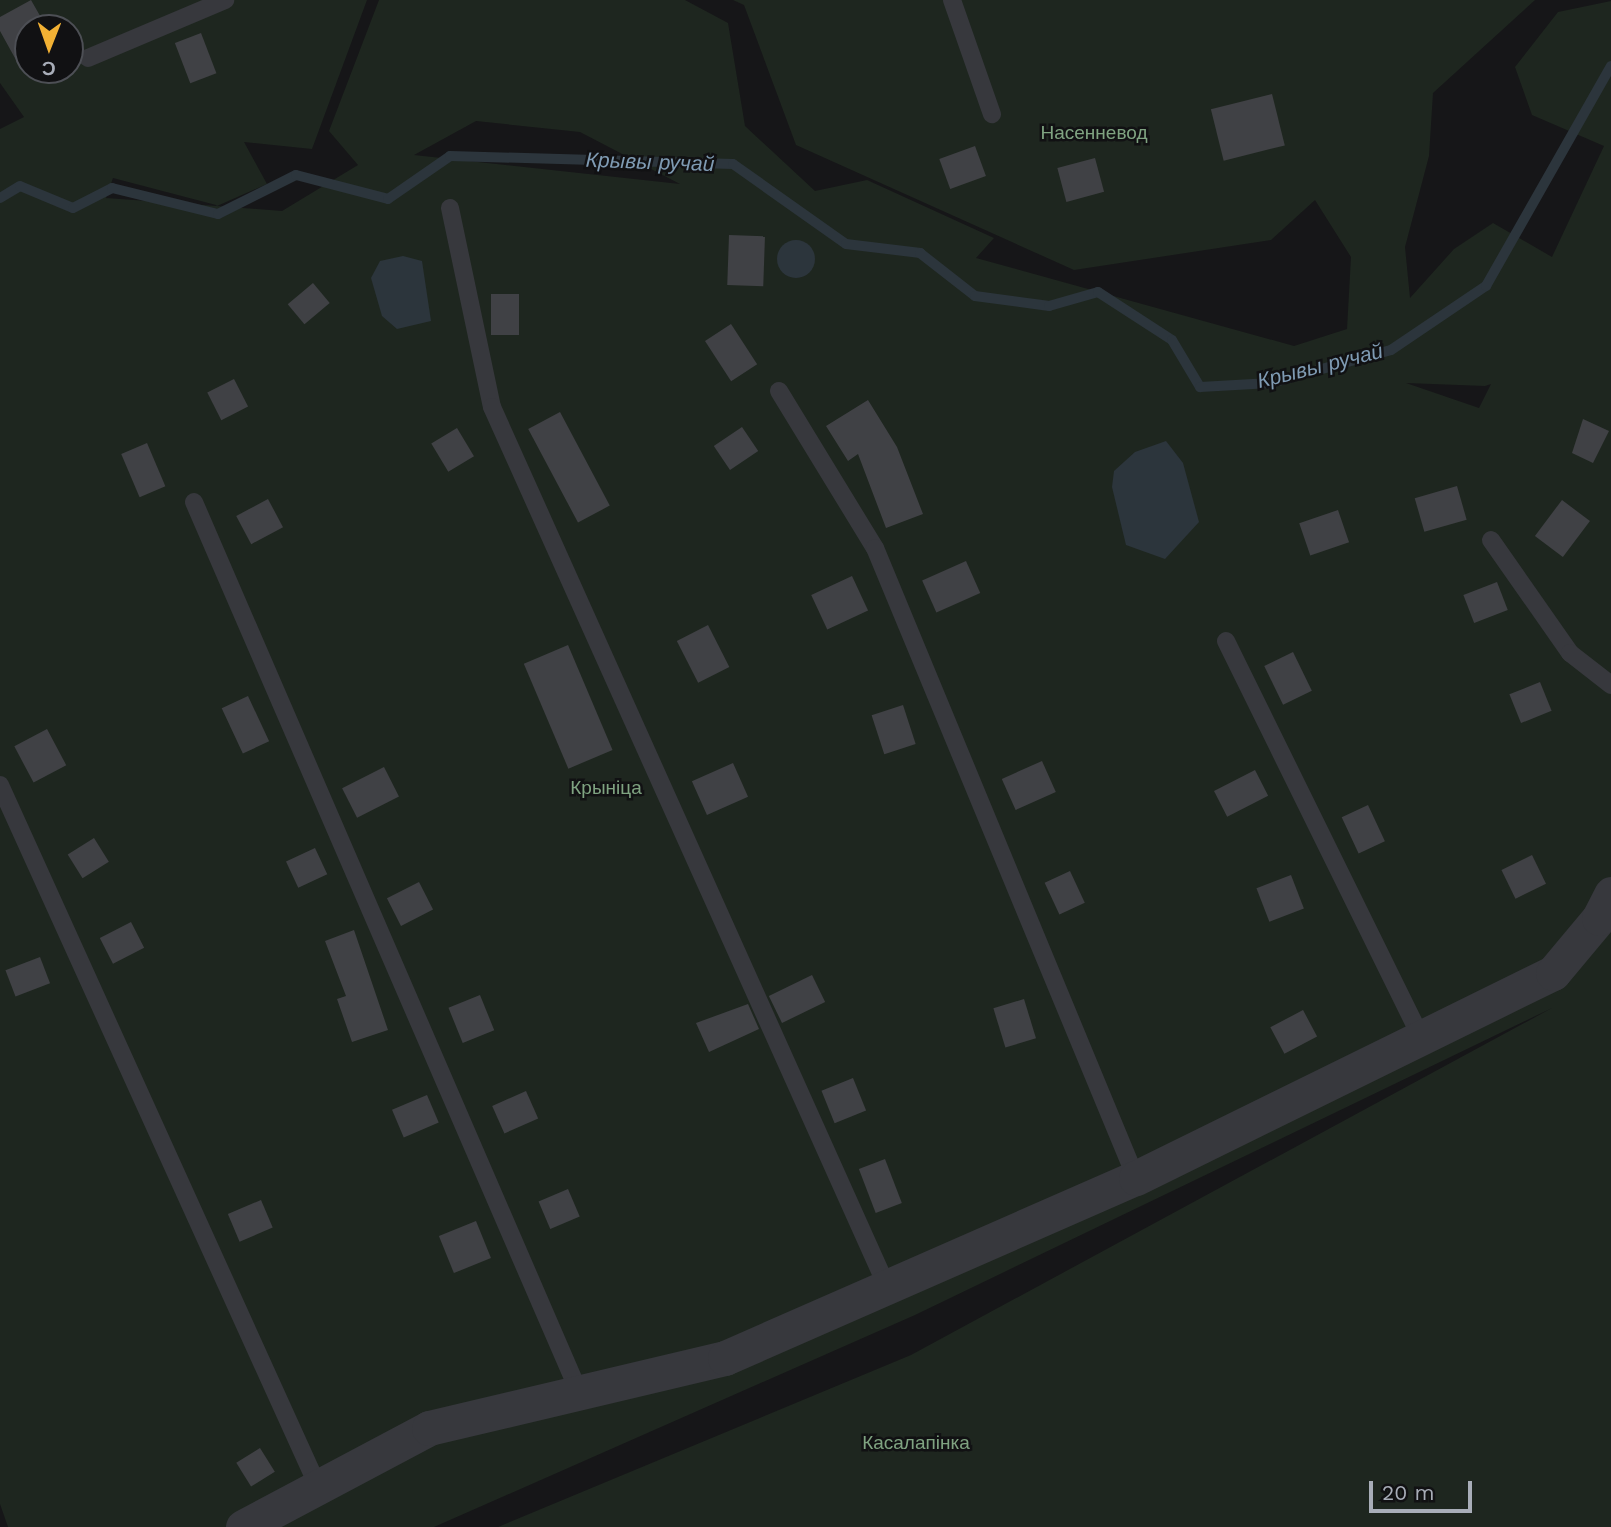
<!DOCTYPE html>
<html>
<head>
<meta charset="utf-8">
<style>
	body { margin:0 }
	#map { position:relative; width:1611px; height:1527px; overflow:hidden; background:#161618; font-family:"Work Sans",sans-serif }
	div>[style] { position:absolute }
	.green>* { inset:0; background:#1e261f }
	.water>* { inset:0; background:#2c353c }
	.round { border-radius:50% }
	.stream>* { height:10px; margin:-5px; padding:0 5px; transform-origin:5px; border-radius:5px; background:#2c353c }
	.building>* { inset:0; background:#404145; transform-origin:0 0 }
	.service>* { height:18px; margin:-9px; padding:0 9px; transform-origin:9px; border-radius:9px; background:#37383d }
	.minor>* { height:35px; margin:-17.5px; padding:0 17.5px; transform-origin:17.5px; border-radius:17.5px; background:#37383d }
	span { translate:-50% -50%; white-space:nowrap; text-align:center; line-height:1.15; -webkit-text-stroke:5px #111113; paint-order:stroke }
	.park-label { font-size:19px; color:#7fa381 }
	.water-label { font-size:21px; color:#7f9bb3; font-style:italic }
	.north { position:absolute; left:14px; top:14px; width:70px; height:70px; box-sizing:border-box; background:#111113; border:2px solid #4d4f55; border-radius:50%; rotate:181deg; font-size:19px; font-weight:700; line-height:28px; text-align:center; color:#a8adb8 }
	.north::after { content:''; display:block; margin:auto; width:24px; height:32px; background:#f2b134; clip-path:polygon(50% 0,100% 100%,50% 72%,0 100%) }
	.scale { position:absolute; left:1369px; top:1481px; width:103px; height:32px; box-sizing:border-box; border:4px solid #a8adb8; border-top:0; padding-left:9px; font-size:21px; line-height:24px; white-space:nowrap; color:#a8adb8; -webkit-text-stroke:5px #111113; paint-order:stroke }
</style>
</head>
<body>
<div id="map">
	<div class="green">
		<div style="clip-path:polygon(evenodd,0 0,367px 0,312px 149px,244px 142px,267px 184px,217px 206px,282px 211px,358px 165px,329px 131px,379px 0,685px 0,728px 23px,745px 126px,815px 191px,867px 180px,994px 238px,976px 258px,1294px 346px,1347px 329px,1351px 257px,1315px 200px,1271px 240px,1074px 270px,796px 145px,744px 5px,733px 0,1535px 0,1433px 93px,1429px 156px,1405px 247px,1410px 298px,1454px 249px,1493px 223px,1552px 257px,1604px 146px,1532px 115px,1515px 67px,1558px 12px,1611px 1px,1611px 1527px,498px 1527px,911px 1355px,1552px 1008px,915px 1315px,434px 1527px,8px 1527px,0 1504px,0 129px,24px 117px,0 83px,0 0,28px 28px,70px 28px,70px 70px,28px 70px,28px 28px,0 0,476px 121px,580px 132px,680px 184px,414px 155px,476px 121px,0 0,113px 178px,216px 205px,217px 206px,106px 198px,113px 178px,0 0,1406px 383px,1485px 386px,1491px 384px,1479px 408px,1406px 383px)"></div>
	</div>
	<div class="water">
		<div class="round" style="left:777px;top:240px;width:38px;height:38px"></div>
		<div style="clip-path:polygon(403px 256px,422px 261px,431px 321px,397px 329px,382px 316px,371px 278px,380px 261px)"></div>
		<div style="clip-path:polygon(1166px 441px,1183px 463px,1199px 522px,1165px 559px,1126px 545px,1112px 487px,1114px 471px,1135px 452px)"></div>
	</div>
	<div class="stream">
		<div style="left:0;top:198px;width:23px;rotate:-31deg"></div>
		<div style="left:20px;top:186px;width:57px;rotate:22.5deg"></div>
		<div style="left:73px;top:208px;width:44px;rotate:-27.1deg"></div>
		<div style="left:112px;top:188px;width:109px;rotate:13.8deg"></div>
		<div style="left:218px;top:214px;width:87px;rotate:-26.6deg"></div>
		<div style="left:296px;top:175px;width:95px;rotate:14.6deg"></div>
		<div style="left:388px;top:199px;width:75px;rotate:-34.7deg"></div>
		<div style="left:450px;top:156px;width:283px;rotate:1.6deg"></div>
		<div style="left:733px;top:164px;width:138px;rotate:35.3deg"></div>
		<div style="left:846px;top:244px;width:75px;rotate:6.9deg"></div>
		<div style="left:920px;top:253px;width:70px;rotate:38deg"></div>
		<div style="left:975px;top:296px;width:75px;rotate:7.7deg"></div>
		<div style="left:1049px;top:306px;width:51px;rotate:-15.9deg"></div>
		<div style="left:1098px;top:292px;width:88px;rotate:33deg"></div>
		<div style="left:1172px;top:340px;width:55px;rotate:59.2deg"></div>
		<div style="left:1200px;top:387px;width:71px;rotate:-3.2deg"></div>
		<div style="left:1271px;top:383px;width:124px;rotate:-15.4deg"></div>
		<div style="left:1391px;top:350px;width:115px;rotate:-34deg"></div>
		<div style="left:1486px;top:286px;width:253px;rotate:-60.4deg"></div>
	</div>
	<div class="building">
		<div style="clip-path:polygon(31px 0,47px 28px,28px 28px,28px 65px,21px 69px,0 31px,0 17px)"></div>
		<div style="left:201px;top:33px;width:43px;height:28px;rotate:69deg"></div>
		<div style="left:1272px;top:94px;width:53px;height:63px;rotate:76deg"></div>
		<div style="left:975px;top:146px;width:32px;height:38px;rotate:70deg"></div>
		<div style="left:1095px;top:158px;width:35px;height:39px;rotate:75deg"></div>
		<div style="left:729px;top:235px;width:36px;height:50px;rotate:2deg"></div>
		<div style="left:313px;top:283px;width:26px;height:33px;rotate:50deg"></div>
		<div style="left:491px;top:294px;width:28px;height:41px"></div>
		<div style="left:731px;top:324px;width:48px;height:31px;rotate:57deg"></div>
		<div style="left:234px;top:379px;width:31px;height:30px;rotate:63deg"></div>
		<div style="clip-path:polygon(868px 400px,897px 447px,923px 514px,886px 528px,858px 454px,848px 461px,826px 426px)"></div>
		<div style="left:560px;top:412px;width:106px;height:36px;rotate:62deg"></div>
		<div style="clip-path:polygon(1583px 419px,1609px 431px,1593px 463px,1572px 453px)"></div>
		<div style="left:742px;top:427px;width:29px;height:34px;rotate:56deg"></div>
		<div style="left:457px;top:428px;width:33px;height:30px;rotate:59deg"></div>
		<div style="left:147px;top:443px;width:47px;height:28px;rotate:67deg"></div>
		<div style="left:1457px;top:486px;width:35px;height:44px;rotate:74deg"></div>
		<div style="left:268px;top:499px;width:32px;height:36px;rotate:62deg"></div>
		<div style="left:1562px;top:500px;width:35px;height:45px;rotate:37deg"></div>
		<div style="left:1338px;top:510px;width:34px;height:41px;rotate:71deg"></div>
		<div style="left:966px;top:561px;width:35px;height:48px;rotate:66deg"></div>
		<div style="left:852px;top:576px;width:38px;height:45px;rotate:65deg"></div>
		<div style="left:1497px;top:582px;width:30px;height:36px;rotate:69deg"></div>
		<div style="left:708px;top:625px;width:47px;height:35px;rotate:63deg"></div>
		<div style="left:568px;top:645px;width:114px;height:48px;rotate:67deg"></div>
		<div style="left:1293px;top:652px;width:43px;height:32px;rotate:64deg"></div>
		<div style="left:1540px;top:682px;width:31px;height:33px;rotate:68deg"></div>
		<div style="left:248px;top:696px;width:50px;height:29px;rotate:65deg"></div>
		<div style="left:903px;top:705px;width:41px;height:33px;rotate:72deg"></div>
		<div style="left:47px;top:729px;width:41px;height:37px;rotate:62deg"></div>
		<div style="left:1042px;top:761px;width:34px;height:44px;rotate:66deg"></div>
		<div style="left:733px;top:763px;width:37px;height:45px;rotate:66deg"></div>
		<div style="left:384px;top:767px;width:33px;height:47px;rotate:63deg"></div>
		<div style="left:1255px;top:770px;width:29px;height:46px;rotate:63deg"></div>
		<div style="left:1368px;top:805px;width:40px;height:29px;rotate:65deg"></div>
		<div style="left:94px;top:838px;width:28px;height:31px;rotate:58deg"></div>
		<div style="left:315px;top:848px;width:29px;height:32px;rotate:65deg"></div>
		<div style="left:1532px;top:855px;width:32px;height:34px;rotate:64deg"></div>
		<div style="left:1070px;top:871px;width:35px;height:28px;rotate:65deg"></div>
		<div style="left:1291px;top:875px;width:36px;height:37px;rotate:69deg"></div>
		<div style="left:419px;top:882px;width:31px;height:36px;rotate:63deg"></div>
		<div style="left:131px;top:922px;width:29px;height:35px;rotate:63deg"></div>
		<div style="clip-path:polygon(354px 930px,388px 1030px,352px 1042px,337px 999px,346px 996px,325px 941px)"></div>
		<div style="left:40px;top:957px;width:28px;height:37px;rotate:69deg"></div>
		<div style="left:812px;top:975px;width:30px;height:48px;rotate:64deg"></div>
		<div style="left:480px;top:995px;width:38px;height:34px;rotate:68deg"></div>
		<div style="left:1024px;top:999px;width:41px;height:32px;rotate:73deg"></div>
		<div style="clip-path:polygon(748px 1004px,759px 1029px,709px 1052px,696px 1023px)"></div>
		<div style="left:1303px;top:1010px;width:30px;height:37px;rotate:62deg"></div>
		<div style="left:853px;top:1078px;width:35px;height:34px;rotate:68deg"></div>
		<div style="left:526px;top:1091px;width:30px;height:37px;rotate:66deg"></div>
		<div style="left:427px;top:1095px;width:30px;height:38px;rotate:67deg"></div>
		<div style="left:885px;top:1159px;width:47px;height:28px;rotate:69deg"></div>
		<div style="left:568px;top:1189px;width:30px;height:32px;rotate:67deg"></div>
		<div style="left:261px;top:1200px;width:30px;height:36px;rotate:67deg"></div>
		<div style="left:476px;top:1221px;width:40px;height:40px;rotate:68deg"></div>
		<div style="left:260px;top:1448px;width:28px;height:28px;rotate:58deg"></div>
	</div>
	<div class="service">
		<div style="left:952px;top:0;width:121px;rotate:70.7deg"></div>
		<div style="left:88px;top:58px;width:149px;rotate:-22.9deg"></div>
		<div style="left:450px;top:208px;width:203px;rotate:78.1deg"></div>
		<div style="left:492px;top:407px;width:969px;rotate:65.82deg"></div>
		<div style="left:779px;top:391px;width:184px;rotate:58.6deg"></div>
		<div style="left:875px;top:548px;width:682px;rotate:67.5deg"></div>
		<div style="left:194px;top:502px;width:970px;rotate:66.61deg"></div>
		<div style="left:1491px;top:540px;width:138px;rotate:55deg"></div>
		<div style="left:1570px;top:653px;width:52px;rotate:38deg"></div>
		<div style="left:1226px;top:641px;width:446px;rotate:63.8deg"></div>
		<div style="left:0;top:785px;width:768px;rotate:65.61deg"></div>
	</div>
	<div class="minor">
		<div style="left:243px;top:1527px;width:211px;rotate:-28deg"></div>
		<div style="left:429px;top:1428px;width:304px;rotate:-13.3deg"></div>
		<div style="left:725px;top:1358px;width:449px;rotate:-23.7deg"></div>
		<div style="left:1136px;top:1178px;width:465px;rotate:-26.2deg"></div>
		<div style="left:1553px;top:973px;width:72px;rotate:-50.1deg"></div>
		<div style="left:1599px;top:918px;width:27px;rotate:-63deg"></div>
	</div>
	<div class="park-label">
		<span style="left:1094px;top:133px">Насенневод</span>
		<span style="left:606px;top:788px">Крыніца</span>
		<span style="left:916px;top:1443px">Касалапінка</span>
	</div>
	<div class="water-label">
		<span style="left:650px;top:162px;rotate:2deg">Крывы ручай</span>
		<span style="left:1320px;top:366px;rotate:-14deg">Крывы ручай</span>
	</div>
	<div class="north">С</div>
	<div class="scale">20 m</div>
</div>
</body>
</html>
